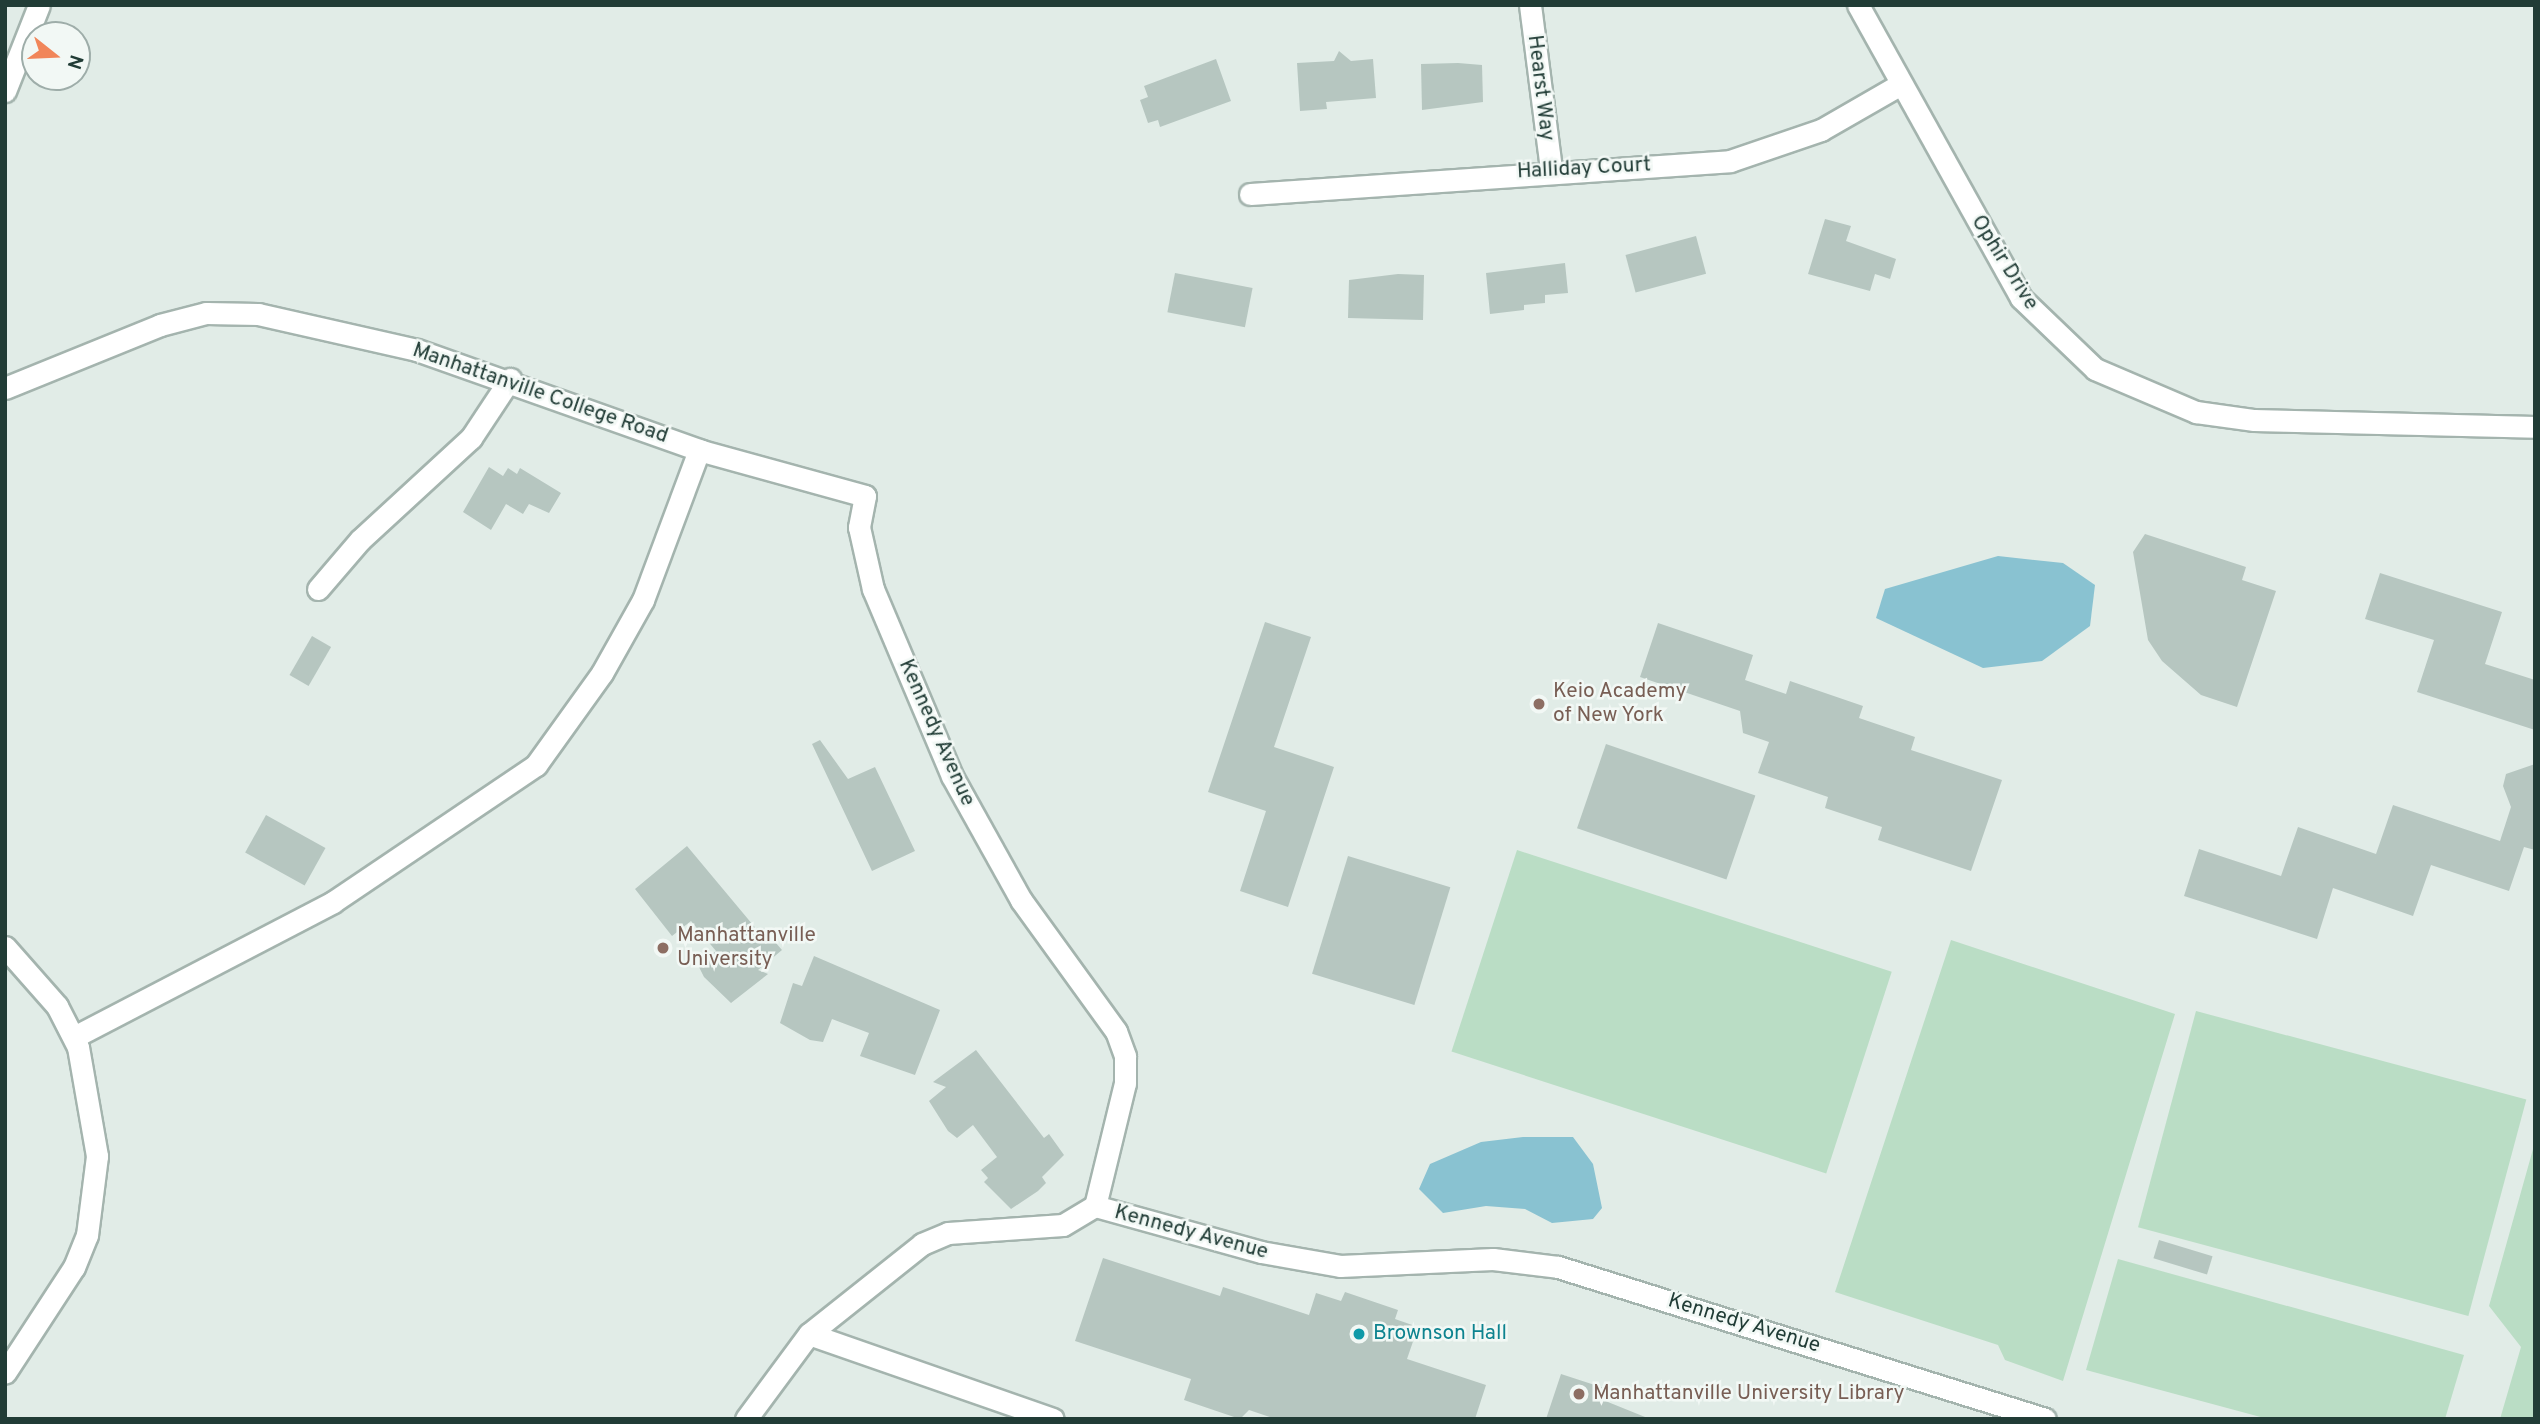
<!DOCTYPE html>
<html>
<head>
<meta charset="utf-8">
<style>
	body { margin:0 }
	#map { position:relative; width:2540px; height:1424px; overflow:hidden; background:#e1ece7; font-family:Overpass,sans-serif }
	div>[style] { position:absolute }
	.green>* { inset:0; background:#baddc5; transform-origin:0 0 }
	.water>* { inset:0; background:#89c2d1 }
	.building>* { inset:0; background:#b6c6c0; transform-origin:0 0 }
	.roads { filter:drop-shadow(2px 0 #a4b4ae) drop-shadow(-2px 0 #a4b4ae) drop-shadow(0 2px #a4b4ae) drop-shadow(0 -2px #a4b4ae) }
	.street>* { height:21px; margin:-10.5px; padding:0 10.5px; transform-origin:10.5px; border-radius:10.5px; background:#fff }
	.dots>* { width:19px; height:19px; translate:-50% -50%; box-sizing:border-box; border:4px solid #f2f8f5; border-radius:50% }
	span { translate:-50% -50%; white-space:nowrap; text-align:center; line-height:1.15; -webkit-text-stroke:5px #f2f8f5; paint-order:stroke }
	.street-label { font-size:21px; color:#213c36 }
	.education-label { font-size:21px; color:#785e54 }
	.left { translate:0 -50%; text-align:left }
	.culture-label { font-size:21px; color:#0d838f }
	.frame { position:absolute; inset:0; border:7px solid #213c36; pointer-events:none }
	.north { position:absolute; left:21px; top:21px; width:70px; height:70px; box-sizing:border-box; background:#f2f8f5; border:2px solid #9eada9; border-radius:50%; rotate:108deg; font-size:19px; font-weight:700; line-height:28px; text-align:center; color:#213c36 }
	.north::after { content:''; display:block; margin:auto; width:24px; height:32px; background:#f1865a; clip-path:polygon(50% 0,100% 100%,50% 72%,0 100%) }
</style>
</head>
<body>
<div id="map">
	<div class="green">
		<div style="left:1517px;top:850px;width:394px;height:212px;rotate:18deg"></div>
		<div style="clip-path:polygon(1951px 940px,2175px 1014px,2063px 1381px,2005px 1360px,1998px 1345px,1835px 1292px)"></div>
		<div style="left:2196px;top:1011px;width:342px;height:224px;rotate:15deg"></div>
		<div style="clip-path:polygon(2535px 1142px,2535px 1419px,2500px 1419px,2521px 1347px,2489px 1306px)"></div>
		<div style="clip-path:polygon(2118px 1259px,2464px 1355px,2445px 1419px,2268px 1419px,2086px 1370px)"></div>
	</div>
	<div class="water">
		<div style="clip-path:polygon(1998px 556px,2063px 563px,2095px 585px,2090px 626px,2042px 661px,1983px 668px,1876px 618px,1885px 589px)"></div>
		<div style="clip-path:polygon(1523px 1137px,1573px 1137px,1593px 1164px,1602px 1208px,1593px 1219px,1552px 1223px,1525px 1209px,1486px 1206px,1443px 1213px,1419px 1189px,1430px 1164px,1481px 1142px)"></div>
	</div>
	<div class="building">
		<div style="clip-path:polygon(1339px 51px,1351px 61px,1373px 59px,1376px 98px,1326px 102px,1327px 109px,1300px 111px,1297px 63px,1334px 61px)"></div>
		<div style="clip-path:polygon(1216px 59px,1231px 101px,1160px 127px,1158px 120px,1148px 123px,1140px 100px,1148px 97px,1144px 86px)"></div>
		<div style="clip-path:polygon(1458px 63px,1482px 65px,1483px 102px,1422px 110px,1421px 64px)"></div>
		<div style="clip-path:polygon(1825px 219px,1851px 226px,1846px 241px,1896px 259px,1890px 279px,1875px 274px,1870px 291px,1808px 274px)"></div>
		<div style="left:1696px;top:236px;width:39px;height:73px;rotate:75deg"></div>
		<div style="clip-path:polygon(1565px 263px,1568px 293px,1545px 295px,1545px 303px,1524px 305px,1524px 310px,1490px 314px,1486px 273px)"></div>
		<div style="left:1175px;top:273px;width:79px;height:40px;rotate:11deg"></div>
		<div style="clip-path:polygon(1398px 274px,1424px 275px,1423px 320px,1348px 318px,1349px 280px)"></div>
		<div style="clip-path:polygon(489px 467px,503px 476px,508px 468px,517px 474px,520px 468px,561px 493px,549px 513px,529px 504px,523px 514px,506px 504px,491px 530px,463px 512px)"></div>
		<div style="clip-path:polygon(2145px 534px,2246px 567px,2242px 580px,2276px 591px,2237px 707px,2201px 695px,2162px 661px,2148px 640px,2133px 552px)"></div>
		<div style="clip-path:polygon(2380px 573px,2502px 612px,2485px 664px,2535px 680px,2535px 730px,2417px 692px,2434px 640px,2365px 619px)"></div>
		<div style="clip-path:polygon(1265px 622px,1311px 637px,1274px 747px,1334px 767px,1288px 907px,1240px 891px,1266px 811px,1208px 792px)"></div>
		<div style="clip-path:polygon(1658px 623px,1753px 655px,1745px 680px,1786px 694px,1790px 681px,1863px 706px,1859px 718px,1915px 737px,1911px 750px,2002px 780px,1971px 871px,1878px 840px,1882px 827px,1825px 808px,1828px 797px,1758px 773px,1769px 742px,1743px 733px,1740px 711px,1640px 677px)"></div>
		<div style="left:312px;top:636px;width:22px;height:45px;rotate:30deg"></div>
		<div style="clip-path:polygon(820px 740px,848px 779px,875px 767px,915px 851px,872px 871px,812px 744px)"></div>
		<div style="left:1606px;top:744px;width:158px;height:89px;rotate:19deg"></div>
		<div style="clip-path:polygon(2535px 764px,2535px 850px,2524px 847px,2509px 891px,2431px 865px,2413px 916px,2333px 888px,2317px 939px,2184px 896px,2199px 849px,2281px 876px,2298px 827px,2376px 854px,2393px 805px,2500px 841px,2511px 807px,2503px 786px,2506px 774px)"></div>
		<div style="left:266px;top:815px;width:68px;height:43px;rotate:29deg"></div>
		<div style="clip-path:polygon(687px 846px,758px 931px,763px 928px,782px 950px,758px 970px,768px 974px,731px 1003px,704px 977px,698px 965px,716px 951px,691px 921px,672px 936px,635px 889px)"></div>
		<div style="left:1348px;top:856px;width:107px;height:123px;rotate:17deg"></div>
		<div style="clip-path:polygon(814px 956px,940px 1010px,915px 1075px,860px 1056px,869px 1033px,832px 1019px,823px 1042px,810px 1040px,780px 1023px,793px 983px,802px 986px)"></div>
		<div style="clip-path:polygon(976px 1050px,1044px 1138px,1049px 1134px,1064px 1155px,1042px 1177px,1046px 1183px,1038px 1191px,1011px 1209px,984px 1182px,988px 1178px,981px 1170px,997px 1157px,973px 1125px,957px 1138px,948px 1131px,929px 1101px,946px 1087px,933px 1082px)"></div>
		<div style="left:2159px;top:1240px;width:56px;height:19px;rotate:17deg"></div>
		<div style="clip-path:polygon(1103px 1258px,1220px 1296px,1223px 1287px,1309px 1315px,1316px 1293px,1341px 1301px,1345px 1292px,1398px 1310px,1395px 1319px,1418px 1327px,1407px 1359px,1486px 1385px,1475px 1419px,1276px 1419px,1249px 1410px,1240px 1419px,1184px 1400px,1191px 1379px,1075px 1341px)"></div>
		<div style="clip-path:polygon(1561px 1374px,1607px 1389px,1603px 1400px,1650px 1419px,1546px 1419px)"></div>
	</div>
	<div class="roads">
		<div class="street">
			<div style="left:1530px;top:5px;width:166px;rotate:82.7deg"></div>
			<div style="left:1858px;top:5px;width:335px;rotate:60.9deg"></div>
			<div style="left:2021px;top:298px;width:103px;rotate:43.8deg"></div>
			<div style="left:2095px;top:369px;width:110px;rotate:23.1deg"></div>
			<div style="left:2196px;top:412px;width:59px;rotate:7.9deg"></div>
			<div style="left:2254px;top:420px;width:281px;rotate:1.4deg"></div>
			<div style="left:5px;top:91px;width:92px;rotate:-68.4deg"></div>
			<div style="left:1250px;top:194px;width:481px;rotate:-3.9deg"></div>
			<div style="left:1730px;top:161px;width:96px;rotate:-18.8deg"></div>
			<div style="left:1821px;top:130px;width:92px;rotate:-29.9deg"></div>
			<div style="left:5px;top:388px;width:167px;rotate:-22.1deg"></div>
			<div style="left:160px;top:325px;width:48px;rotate:-14.6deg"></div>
			<div style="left:206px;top:313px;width:52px;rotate:1.1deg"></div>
			<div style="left:258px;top:314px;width:163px;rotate:12.8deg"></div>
			<div style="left:417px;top:350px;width:302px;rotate:19.5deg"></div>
			<div style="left:702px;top:451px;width:169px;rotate:15.4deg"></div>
			<div style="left:865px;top:496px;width:32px;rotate:101deg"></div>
			<div style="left:859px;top:527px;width:64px;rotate:77.3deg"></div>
			<div style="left:873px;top:589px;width:203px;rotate:67.1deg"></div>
			<div style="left:952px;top:776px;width:142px;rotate:60.9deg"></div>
			<div style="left:1021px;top:900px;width:162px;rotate:54.1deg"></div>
			<div style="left:1116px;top:1031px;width:27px;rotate:70deg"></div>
			<div style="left:1125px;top:1056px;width:27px;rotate:90deg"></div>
			<div style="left:1125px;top:1083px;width:127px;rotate:103.7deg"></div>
			<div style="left:318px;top:589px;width:65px;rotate:-49.4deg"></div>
			<div style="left:360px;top:540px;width:151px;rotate:-42.6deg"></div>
			<div style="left:471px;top:438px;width:71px;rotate:-56.5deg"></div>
			<div style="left:5px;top:947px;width:79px;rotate:48.6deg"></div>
			<div style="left:57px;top:1006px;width:46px;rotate:62.9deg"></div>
			<div style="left:78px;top:1047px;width:111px;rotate:80.1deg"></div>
			<div style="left:97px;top:1156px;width:80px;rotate:97.2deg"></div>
			<div style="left:87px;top:1235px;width:35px;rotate:112deg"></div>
			<div style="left:74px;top:1267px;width:126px;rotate:123.1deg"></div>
			<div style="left:74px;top:1037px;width:292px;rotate:-27.5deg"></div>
			<div style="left:333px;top:902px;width:245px;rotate:-34deg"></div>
			<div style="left:536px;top:765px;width:113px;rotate:-54.3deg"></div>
			<div style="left:602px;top:673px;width:84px;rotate:-60.7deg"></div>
			<div style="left:643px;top:600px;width:160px;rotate:-69.5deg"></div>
			<div style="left:1095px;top:1206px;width:172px;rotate:15.5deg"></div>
			<div style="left:1261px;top:1252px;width:80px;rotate:10deg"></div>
			<div style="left:1340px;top:1266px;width:153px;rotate:-2.6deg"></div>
			<div style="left:1493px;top:1259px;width:65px;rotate:7deg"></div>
			<div style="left:1558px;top:1267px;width:510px;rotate:17.33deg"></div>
			<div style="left:809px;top:1334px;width:258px;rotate:19.2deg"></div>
			<div style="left:746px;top:1419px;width:106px;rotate:-53.5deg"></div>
			<div style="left:809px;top:1334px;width:144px;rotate:-38.5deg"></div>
			<div style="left:922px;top:1244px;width:28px;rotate:-23deg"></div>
			<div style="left:948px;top:1233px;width:115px;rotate:-4deg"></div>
			<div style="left:1063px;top:1225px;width:37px;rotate:-31deg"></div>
		</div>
	</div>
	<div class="dots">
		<div style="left:1539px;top:704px;background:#8d6e63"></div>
		<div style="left:663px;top:948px;background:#8d6e63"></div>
		<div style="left:1359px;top:1334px;background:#0f9aa8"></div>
		<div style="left:1579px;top:1394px;background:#8d6e63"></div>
	</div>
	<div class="street-label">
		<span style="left:1540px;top:88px;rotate:83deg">Hearst Way</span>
		<span style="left:1584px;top:169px;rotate:-3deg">Halliday Court</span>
		<span style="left:2004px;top:263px;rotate:58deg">Ophir Drive</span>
		<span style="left:540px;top:394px;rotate:19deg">Manhattanville College Road</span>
		<span style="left:936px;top:733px;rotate:66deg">Kennedy Avenue</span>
		<span style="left:1191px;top:1233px;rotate:15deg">Kennedy Avenue</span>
		<span style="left:1744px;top:1324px;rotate:17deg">Kennedy Avenue</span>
	</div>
	<div class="education-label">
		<span class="left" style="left:1553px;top:704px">Keio Academy<br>of New York</span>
		<span class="left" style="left:677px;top:948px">Manhattanville<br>University</span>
		<span class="left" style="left:1593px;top:1394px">Manhattanville University Library</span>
	</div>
	<div class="culture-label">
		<span class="left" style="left:1373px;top:1334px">Brownson Hall</span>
	</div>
	<div class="frame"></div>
	<div class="north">N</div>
</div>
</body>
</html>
